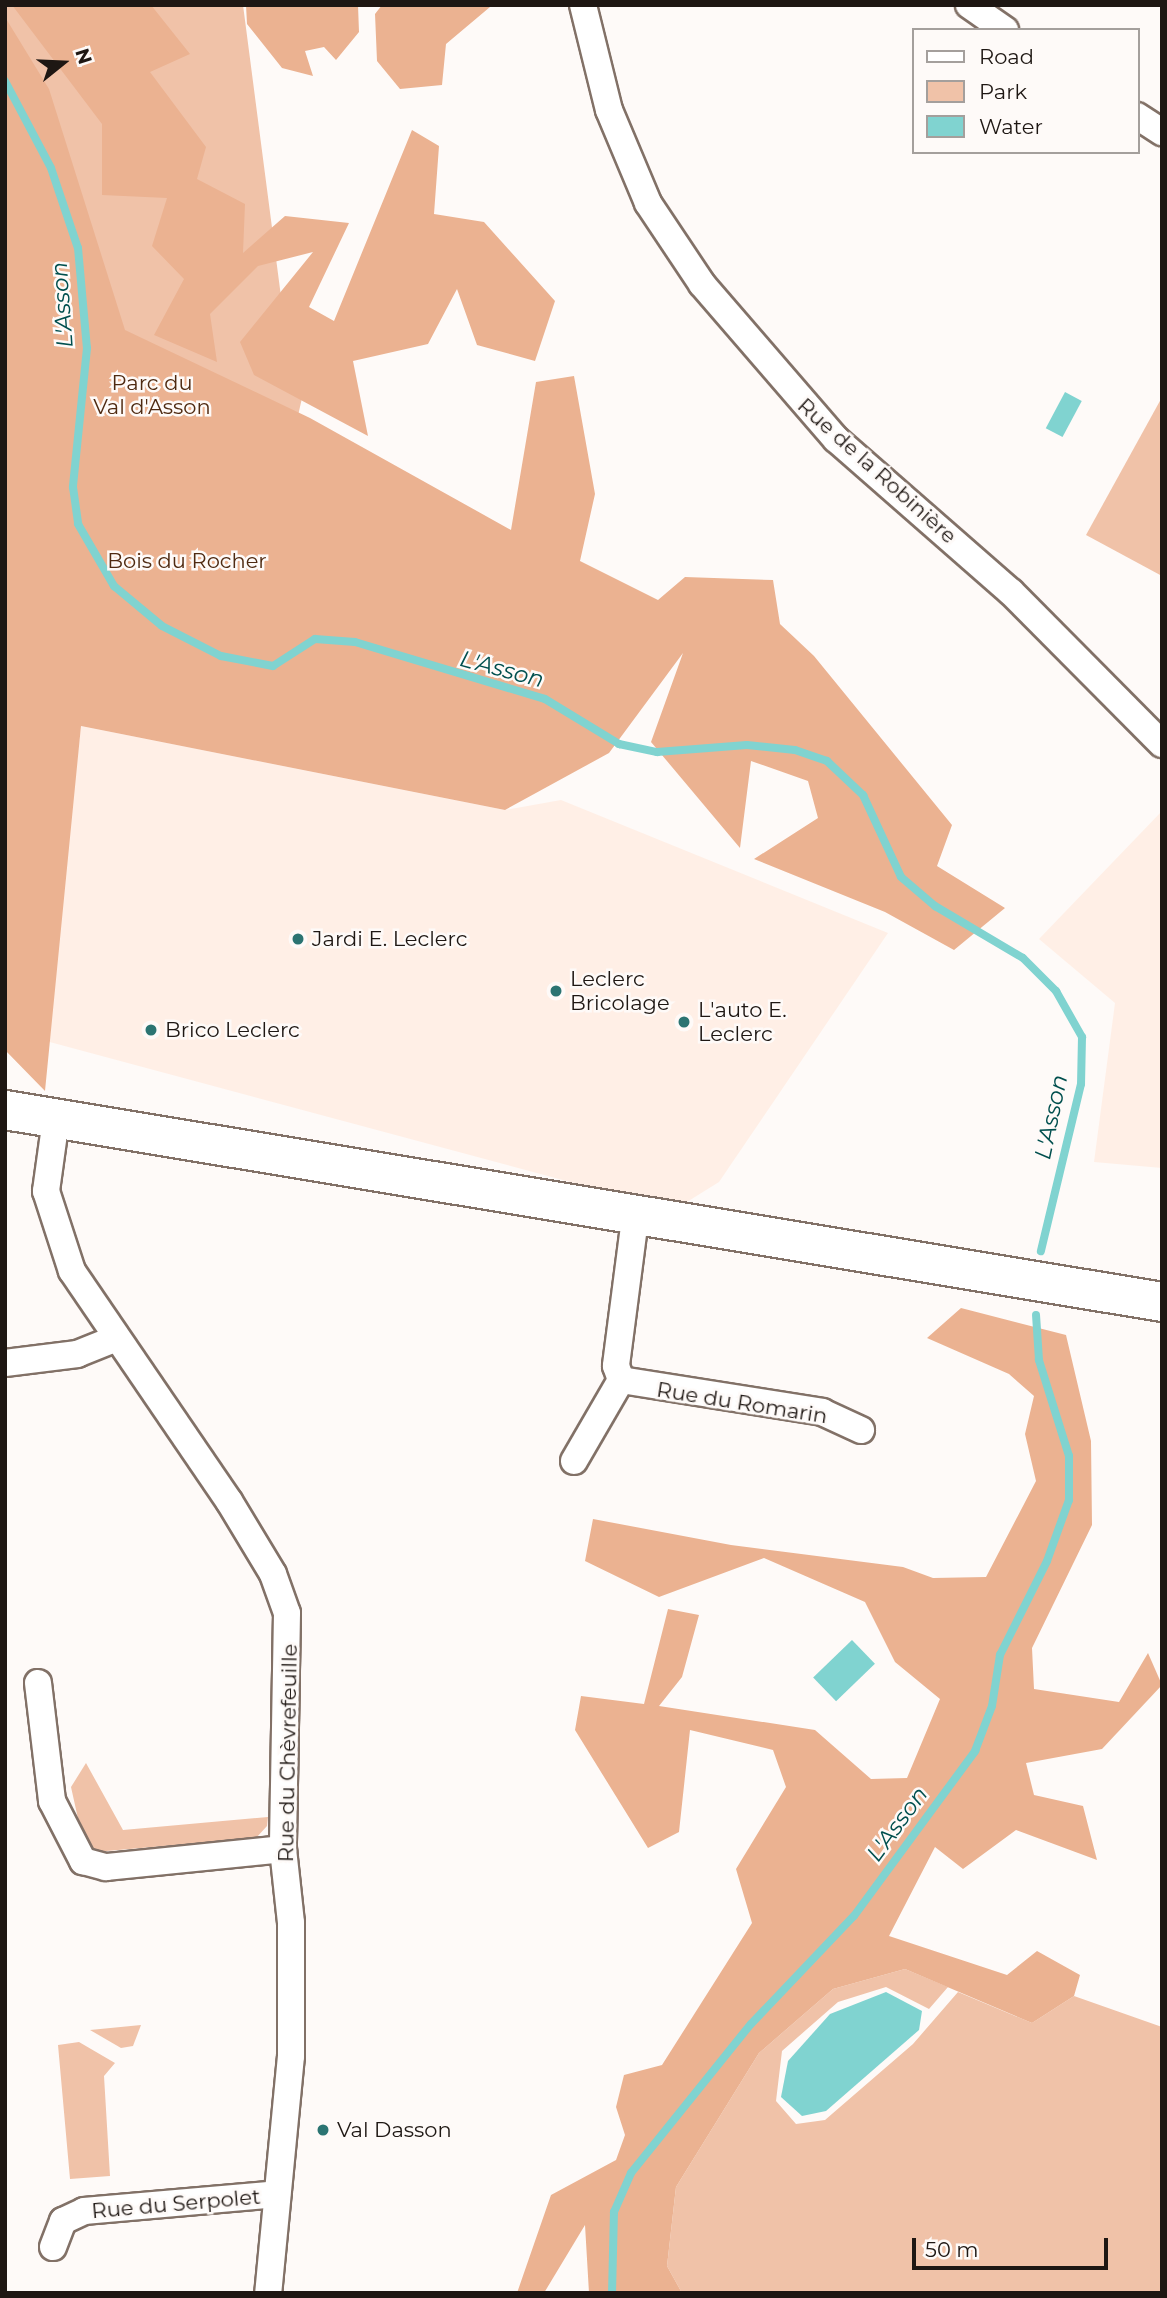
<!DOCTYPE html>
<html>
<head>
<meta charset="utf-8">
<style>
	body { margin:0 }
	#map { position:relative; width:1167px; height:2298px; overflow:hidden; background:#fefaf8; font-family:Montserrat,sans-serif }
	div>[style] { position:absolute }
	.built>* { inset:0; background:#ffefe6 }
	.green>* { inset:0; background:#f0c2a8 }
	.forest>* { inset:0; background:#ebb291 }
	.water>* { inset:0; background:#80d3d0; transform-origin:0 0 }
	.stream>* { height:8px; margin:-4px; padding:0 4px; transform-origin:4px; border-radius:4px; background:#80d3d0 }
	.roads { filter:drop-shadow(2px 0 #827167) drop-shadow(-2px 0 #827167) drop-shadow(0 2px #827167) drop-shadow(0 -2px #827167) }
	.minor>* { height:26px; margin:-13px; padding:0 13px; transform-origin:13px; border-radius:13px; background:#fff }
	.secondary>* { height:38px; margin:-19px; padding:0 19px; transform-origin:19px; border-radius:19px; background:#fff }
	.dots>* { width:19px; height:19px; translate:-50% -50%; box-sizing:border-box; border:4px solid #fefaf8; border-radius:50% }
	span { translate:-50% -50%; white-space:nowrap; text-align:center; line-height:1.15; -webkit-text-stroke:5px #fefaf8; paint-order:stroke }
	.park-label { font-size:21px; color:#4f2a11 }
	.street-label { font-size:21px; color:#1e1713 }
	.poi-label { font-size:21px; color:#1e1713 }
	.left { translate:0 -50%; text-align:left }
	.water-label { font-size:23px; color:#004f4e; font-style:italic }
	.frame { position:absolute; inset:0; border:7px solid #1e1713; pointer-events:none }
	.legend { position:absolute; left:912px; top:28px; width:228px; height:126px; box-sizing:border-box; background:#fefaf8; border:2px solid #a49f9c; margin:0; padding:9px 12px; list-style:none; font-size:21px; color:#1e1713 }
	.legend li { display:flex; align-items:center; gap:14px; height:35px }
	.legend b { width:35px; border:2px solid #a49f9c }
	.north { position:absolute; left:28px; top:28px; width:70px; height:70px; -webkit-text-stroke:5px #fefaf8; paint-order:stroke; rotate:72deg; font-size:19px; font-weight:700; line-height:28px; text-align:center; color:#1e1713 }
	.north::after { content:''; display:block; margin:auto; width:24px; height:32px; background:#1e1713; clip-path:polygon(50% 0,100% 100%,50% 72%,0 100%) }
	.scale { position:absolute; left:912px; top:2238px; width:196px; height:32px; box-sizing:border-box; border:4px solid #1e1713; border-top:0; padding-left:9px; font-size:21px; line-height:24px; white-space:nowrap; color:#1e1713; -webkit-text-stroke:5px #fefaf8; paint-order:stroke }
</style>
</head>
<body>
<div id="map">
	<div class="built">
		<div style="clip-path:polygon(81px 726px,505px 810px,561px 800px,888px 933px,719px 1182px,674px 1210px,46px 1041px)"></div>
		<div style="clip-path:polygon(1162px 811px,1162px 1168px,1094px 1162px,1115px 1003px,1039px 939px)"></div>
	</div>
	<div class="green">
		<div style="clip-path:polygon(5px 5px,243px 5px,286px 335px,315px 341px,287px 464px,5px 569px)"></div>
		<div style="clip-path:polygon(1161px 399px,1162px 399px,1162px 576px,1086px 535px)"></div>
		<div style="clip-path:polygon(86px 1763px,123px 1830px,268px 1817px,267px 1826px,256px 1838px,95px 1852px,81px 1832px,71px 1787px)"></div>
		<div style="clip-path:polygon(905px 1969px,948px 1987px,929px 2009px,886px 1987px,838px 2002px,782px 2051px,776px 2101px,796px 2124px,825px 2120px,913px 2044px,958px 1992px,1032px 2023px,1074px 1996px,1162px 2027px,1162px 2293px,682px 2293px,667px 2266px,676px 2187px,759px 2053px,833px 1989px)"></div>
		<div style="clip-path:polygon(141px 2025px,133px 2046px,121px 2048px,90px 2030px)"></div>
		<div style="clip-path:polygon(79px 2042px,115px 2063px,104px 2076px,110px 2176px,70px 2179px,58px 2045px)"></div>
	</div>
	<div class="forest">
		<div style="clip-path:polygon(12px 5px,151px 5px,190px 54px,150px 72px,206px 147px,197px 179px,245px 204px,243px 253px,285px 216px,349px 223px,309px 307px,334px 321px,412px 130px,439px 146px,434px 214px,484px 222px,555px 301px,535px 361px,477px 345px,457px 289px,428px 344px,353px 361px,368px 436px,254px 375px,240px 342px,313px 252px,258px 266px,210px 314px,217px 362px,154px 335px,184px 279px,152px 246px,167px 198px,102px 195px,102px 124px)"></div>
		<div style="clip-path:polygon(246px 5px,358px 5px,359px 32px,336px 60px,324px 47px,305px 51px,313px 76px,282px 68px,247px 24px)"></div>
		<div style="clip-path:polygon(382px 5px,490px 5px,490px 7px,446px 44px,442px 85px,400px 89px,377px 61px,375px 14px)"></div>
		<div style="clip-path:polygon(5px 17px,49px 89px,125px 330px,310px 418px,511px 530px,536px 382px,574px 376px,595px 494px,580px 561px,658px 600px,685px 577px,773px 580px,780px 624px,814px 656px,952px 825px,937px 866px,1005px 908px,954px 950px,885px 912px,754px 859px,818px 818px,808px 781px,751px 761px,740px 848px,651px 742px,683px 653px,609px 753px,505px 810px,81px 726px,45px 1091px,5px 1050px)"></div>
		<div style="clip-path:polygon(961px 1308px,1066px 1335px,1091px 1441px,1092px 1525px,1032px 1648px,1034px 1689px,1119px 1702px,1148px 1653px,1162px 1685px,1102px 1749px,1026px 1763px,1034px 1795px,1083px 1806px,1097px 1860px,1016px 1830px,963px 1869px,935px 1847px,889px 1936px,1007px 1975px,1037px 1951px,1080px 1975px,1074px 1996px,1032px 2023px,905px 1969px,833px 1989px,759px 2053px,676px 2187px,667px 2266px,682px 2293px,589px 2293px,585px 2225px,544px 2293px,517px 2293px,551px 2195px,616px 2160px,625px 2135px,616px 2107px,624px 2075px,662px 2065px,752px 1923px,736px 1869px,786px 1787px,773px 1750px,690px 1730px,679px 1832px,648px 1848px,575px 1730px,581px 1696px,644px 1704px,668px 1609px,699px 1615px,682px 1677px,659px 1706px,815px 1730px,871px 1779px,907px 1778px,940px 1699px,895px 1662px,865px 1602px,764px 1558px,659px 1597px,585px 1561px,593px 1519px,731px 1545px,903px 1567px,933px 1578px,986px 1577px,1036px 1481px,1025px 1434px,1034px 1396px,1009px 1374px,927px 1338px)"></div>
	</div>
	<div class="water">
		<div style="left:1065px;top:392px;width:19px;height:41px;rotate:28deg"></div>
		<div style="left:852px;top:1640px;width:33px;height:54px;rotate:46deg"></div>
		<div style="clip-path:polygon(886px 1992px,922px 2011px,919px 2030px,826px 2111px,802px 2116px,781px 2097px,788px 2061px,830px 2014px)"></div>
	</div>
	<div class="stream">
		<div style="left:5px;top:81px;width:98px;rotate:62.1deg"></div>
		<div style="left:51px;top:168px;width:84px;rotate:71.4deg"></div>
		<div style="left:78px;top:248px;width:100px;rotate:84.9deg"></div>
		<div style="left:87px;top:348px;width:140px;rotate:95.8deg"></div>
		<div style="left:73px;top:487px;width:37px;rotate:82deg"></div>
		<div style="left:78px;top:524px;width:72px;rotate:59.9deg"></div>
		<div style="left:114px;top:586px;width:62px;rotate:39.8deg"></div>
		<div style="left:162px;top:626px;width:66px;rotate:27deg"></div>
		<div style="left:221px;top:656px;width:53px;rotate:10.9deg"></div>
		<div style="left:273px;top:666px;width:50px;rotate:-32.7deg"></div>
		<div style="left:315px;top:639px;width:40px;rotate:4.3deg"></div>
		<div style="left:355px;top:642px;width:198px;rotate:16.7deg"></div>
		<div style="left:545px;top:699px;width:87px;rotate:31.3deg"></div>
		<div style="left:619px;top:744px;width:39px;rotate:12deg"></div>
		<div style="left:657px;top:752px;width:90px;rotate:-4.4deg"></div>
		<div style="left:747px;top:745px;width:48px;rotate:5.9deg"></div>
		<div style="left:795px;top:750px;width:34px;rotate:19deg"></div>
		<div style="left:827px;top:761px;width:50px;rotate:43.4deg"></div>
		<div style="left:863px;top:795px;width:90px;rotate:65.1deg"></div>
		<div style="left:901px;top:877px;width:45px;rotate:40.5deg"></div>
		<div style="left:935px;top:906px;width:102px;rotate:30.6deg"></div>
		<div style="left:1023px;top:958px;width:47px;rotate:45deg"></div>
		<div style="left:1056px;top:991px;width:53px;rotate:60.5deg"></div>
		<div style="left:1082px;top:1037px;width:47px;rotate:91.2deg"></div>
		<div style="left:1081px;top:1084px;width:172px;rotate:103.5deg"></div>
		<div style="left:612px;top:2293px;width:81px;rotate:-88.6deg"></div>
		<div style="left:614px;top:2212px;width:43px;rotate:-66.4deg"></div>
		<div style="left:631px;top:2173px;width:191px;rotate:-51.2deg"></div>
		<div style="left:751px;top:2024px;width:149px;rotate:-46.4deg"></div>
		<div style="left:854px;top:1916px;width:205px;rotate:-53.7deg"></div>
		<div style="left:975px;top:1751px;width:48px;rotate:-69.3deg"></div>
		<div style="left:992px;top:1706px;width:52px;rotate:-81.1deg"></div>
		<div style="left:1000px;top:1655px;width:105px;rotate:-63.4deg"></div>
		<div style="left:1047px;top:1561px;width:65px;rotate:-70.2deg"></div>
		<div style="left:1069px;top:1500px;width:44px;rotate:-90deg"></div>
		<div style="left:1069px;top:1456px;width:101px;rotate:-107.4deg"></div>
		<div style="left:1039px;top:1360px;width:45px;rotate:-93.8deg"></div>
	</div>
	<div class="roads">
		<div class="minor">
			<div style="left:583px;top:5px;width:108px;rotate:76.1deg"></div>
			<div style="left:609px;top:110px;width:101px;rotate:67.2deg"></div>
			<div style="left:648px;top:203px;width:97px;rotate:56.3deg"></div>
			<div style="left:702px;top:284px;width:205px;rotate:49.2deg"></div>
			<div style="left:836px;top:439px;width:232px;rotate:41.2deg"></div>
			<div style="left:1011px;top:592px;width:214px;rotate:45.2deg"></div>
			<div style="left:969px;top:5px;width:44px;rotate:34.8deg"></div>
			<div style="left:1137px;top:116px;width:30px;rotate:33deg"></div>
			<div style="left:56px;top:1119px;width:73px;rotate:97.9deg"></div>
			<div style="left:46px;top:1191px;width:84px;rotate:72deg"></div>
			<div style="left:72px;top:1271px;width:278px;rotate:55.7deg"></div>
			<div style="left:229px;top:1501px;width:85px;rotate:58.9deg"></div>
			<div style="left:273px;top:1574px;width:41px;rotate:70.3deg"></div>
			<div style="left:287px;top:1613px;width:236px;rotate:91deg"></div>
			<div style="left:283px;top:1849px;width:74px;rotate:83.8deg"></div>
			<div style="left:291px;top:1923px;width:133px;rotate:90deg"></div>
			<div style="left:291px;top:2056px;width:238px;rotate:95.5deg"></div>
			<div style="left:636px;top:1211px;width:156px;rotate:97.4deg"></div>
			<div style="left:616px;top:1366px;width:15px;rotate:70deg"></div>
			<div style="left:621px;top:1380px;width:204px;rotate:9deg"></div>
			<div style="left:822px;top:1412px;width:43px;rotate:24.8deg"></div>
			<div style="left:5px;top:1363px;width:73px;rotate:-7.1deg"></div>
			<div style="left:77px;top:1354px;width:43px;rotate:-21.8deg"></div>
			<div style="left:574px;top:1461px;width:94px;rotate:-59.9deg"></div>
			<div style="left:38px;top:1683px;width:119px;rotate:83.2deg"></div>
			<div style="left:52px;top:1801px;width:68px;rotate:62.7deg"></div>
			<div style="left:83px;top:1861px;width:24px;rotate:15deg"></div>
			<div style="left:106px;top:1867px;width:178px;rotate:-5.8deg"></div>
			<div style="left:53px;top:2247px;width:28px;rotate:-69deg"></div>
			<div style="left:63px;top:2221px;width:23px;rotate:-25deg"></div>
			<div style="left:84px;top:2211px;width:194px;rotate:-5deg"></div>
		</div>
		<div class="secondary">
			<div style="left:5px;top:1110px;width:1173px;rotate:9.42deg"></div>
		</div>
	</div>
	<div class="dots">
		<div style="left:298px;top:939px;background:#2b7472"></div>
		<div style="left:556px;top:991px;background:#2b7472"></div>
		<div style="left:684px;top:1022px;background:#2b7472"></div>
		<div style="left:151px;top:1030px;background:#2b7472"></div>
		<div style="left:323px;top:2130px;background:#2b7472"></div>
	</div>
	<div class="park-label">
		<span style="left:152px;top:395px">Parc du<br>Val d'Asson</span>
		<span style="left:187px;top:561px">Bois du Rocher</span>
	</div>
	<div class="street-label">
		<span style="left:877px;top:471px;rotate:42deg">Rue de la Robinière</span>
		<span style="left:742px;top:1403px;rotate:9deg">Rue du Romarin</span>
		<span style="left:288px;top:1753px;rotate:-89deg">Rue du Chèvrefeuille</span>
		<span style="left:176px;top:2204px;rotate:-5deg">Rue du Serpolet</span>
	</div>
	<div class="poi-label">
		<span class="left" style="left:312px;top:939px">Jardi E. Leclerc</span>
		<span class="left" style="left:570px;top:991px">Leclerc<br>Bricolage</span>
		<span class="left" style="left:698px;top:1022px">L'auto E.<br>Leclerc</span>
		<span class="left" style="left:165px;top:1030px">Brico Leclerc</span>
		<span class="left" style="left:337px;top:2130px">Val Dasson</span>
	</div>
	<div class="water-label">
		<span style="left:62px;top:305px;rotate:-94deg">L'Asson</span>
		<span style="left:502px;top:669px;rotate:15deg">L'Asson</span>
		<span style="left:1051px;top:1117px;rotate:-78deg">L'Asson</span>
		<span style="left:897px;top:1824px;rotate:-54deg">L'Asson</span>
	</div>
	<div class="frame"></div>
	<ul class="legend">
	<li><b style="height:9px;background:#fff"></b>Road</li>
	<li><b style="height:19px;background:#f0c2a8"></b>Park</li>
	<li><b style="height:19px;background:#80d3d0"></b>Water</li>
	</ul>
	<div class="north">N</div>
	<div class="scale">50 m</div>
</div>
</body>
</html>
